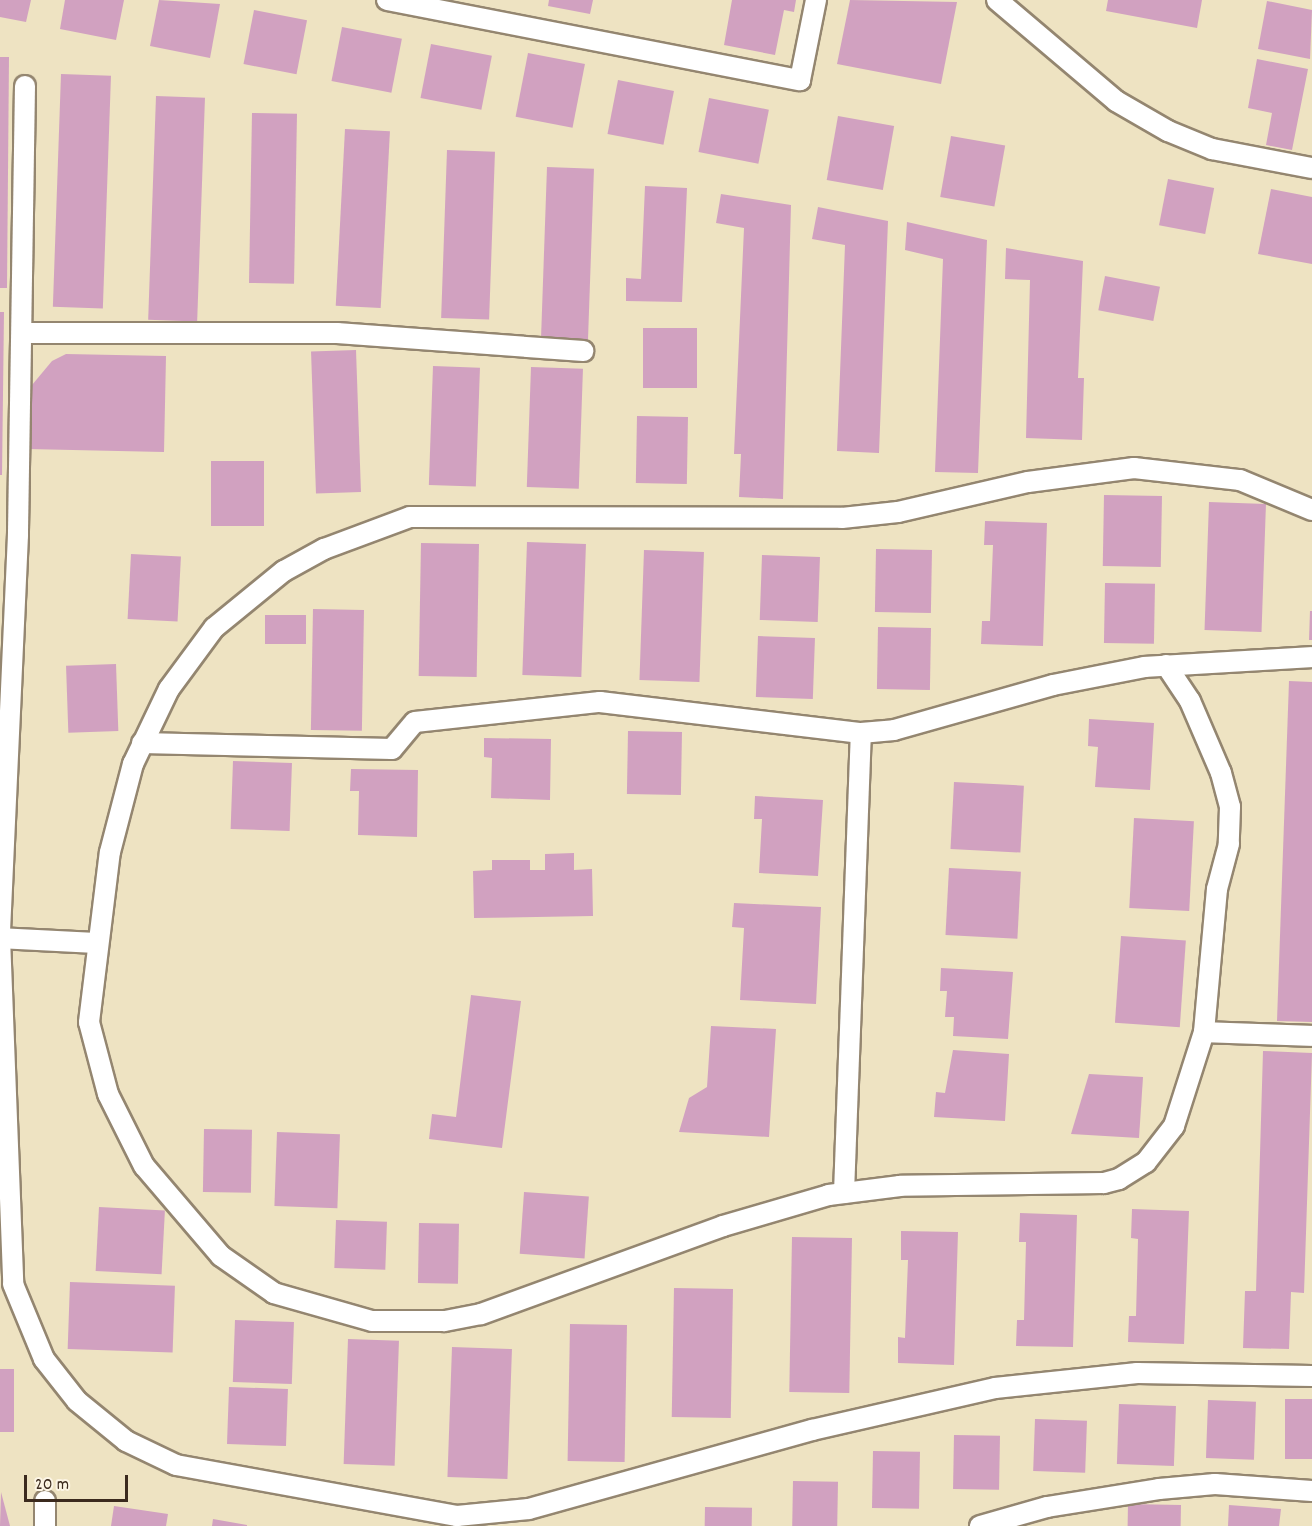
<!DOCTYPE html>
<html>
<head>
<meta charset="utf-8">
<style>
	body { margin:0 }
	#map { position:relative; width:1312px; height:1526px; overflow:hidden; background:#eee3c2; font-family:Dekko,sans-serif }
	div>[style] { position:absolute }
	.building>* { inset:0; background:#d1a1c0; transform-origin:0 0 }
	.roads { filter:drop-shadow(2px 0 #948670) drop-shadow(-2px 0 #948670) drop-shadow(0 2px #948670) drop-shadow(0 -2px #948670) }
	.lane>* { height:20px; margin:-10px; padding:0 10px; transform-origin:10px; border-radius:10px; background:#fff }
	span { translate:-50% -50%; white-space:nowrap; text-align:center; line-height:1.15; -webkit-text-stroke:6px #fcf5e5; paint-order:stroke }
	.scale { position:absolute; left:24px; top:1475px; width:104px; height:27px; box-sizing:border-box; border:3px solid #3b2a1e; border-top:0; padding-left:8px; font-size:18px; line-height:21px; white-space:nowrap; color:#3b2a1e; -webkit-text-stroke:4px #fcf5e5; paint-order:stroke }
</style>
</head>
<body>
<div id="map">
	<div class="building">
		<div style="clip-path:polygon(0 0,31px 0,26px 22px,0 17px)"></div>
		<div style="clip-path:polygon(65px 0,124px 0,116px 40px,60px 29px)"></div>
		<div style="clip-path:polygon(159px 0,220px 4px,210px 58px,150px 46px)"></div>
		<div style="clip-path:polygon(549px 0,593px 0,590px 14px,548px 6px)"></div>
		<div style="clip-path:polygon(732px 0,796px 0,794px 12px,784px 10px,775px 55px,724px 45px)"></div>
		<div style="clip-path:polygon(850px 0,957px 2px,941px 84px,837px 64px)"></div>
		<div style="clip-path:polygon(1108px 0,1202px 0,1197px 28px,1106px 11px)"></div>
		<div style="clip-path:polygon(1267px 1px,1312px 10px,1310px 59px,1258px 49px)"></div>
		<div style="left:254px;top:10px;width:54px;height:55px;rotate:11deg"></div>
		<div style="left:342px;top:27px;width:61px;height:55px;rotate:11deg"></div>
		<div style="left:431px;top:44px;width:62px;height:55px;rotate:11deg"></div>
		<div style="left:528px;top:53px;width:58px;height:65px;rotate:11deg"></div>
		<div style="clip-path:polygon(0 57px,9px 57px,7px 288px,0 288px)"></div>
		<div style="clip-path:polygon(1257px 59px,1308px 69px,1292px 150px,1266px 145px,1272px 113px,1248px 108px)"></div>
		<div style="left:61px;top:74px;width:50px;height:233px;rotate:2deg"></div>
		<div style="left:618px;top:80px;width:57px;height:55px;rotate:11deg"></div>
		<div style="left:156px;top:96px;width:49px;height:224px;rotate:2deg"></div>
		<div style="left:709px;top:98px;width:61px;height:55px;rotate:11deg"></div>
		<div style="left:252px;top:113px;width:45px;height:170px;rotate:1deg"></div>
		<div style="left:838px;top:116px;width:57px;height:65px;rotate:10deg"></div>
		<div style="left:345px;top:129px;width:45px;height:177px;rotate:3deg"></div>
		<div style="left:951px;top:136px;width:55px;height:62px;rotate:10deg"></div>
		<div style="left:447px;top:150px;width:48px;height:168px;rotate:2deg"></div>
		<div style="left:547px;top:167px;width:47px;height:172px;rotate:2deg"></div>
		<div style="left:1168px;top:179px;width:47px;height:47px;rotate:11deg"></div>
		<div style="clip-path:polygon(645px 186px,687px 188px,682px 302px,626px 301px,626px 278px,641px 279px)"></div>
		<div style="clip-path:polygon(1271px 189px,1312px 197px,1312px 264px,1258px 254px)"></div>
		<div style="clip-path:polygon(721px 194px,791px 205px,783px 499px,739px 497px,741px 454px,734px 454px,744px 228px,716px 223px)"></div>
		<div style="clip-path:polygon(818px 207px,888px 221px,879px 453px,837px 451px,845px 245px,812px 239px)"></div>
		<div style="clip-path:polygon(907px 222px,987px 240px,978px 473px,935px 472px,943px 259px,905px 250px)"></div>
		<div style="clip-path:polygon(1006px 248px,1083px 261px,1078px 378px,1084px 378px,1082px 440px,1026px 438px,1030px 280px,1005px 279px)"></div>
		<div style="left:1105px;top:276px;width:56px;height:35px;rotate:11deg"></div>
		<div style="clip-path:polygon(0 312px,4px 312px,2px 475px,0 475px)"></div>
		<div style="left:643px;top:328px;width:54px;height:60px"></div>
		<div style="left:356px;top:350px;width:142px;height:45px;rotate:88deg"></div>
		<div style="clip-path:polygon(66px 354px,166px 356px,164px 452px,27px 449px,32px 385px,52px 361px)"></div>
		<div style="left:433px;top:366px;width:47px;height:119px;rotate:2deg"></div>
		<div style="left:531px;top:367px;width:52px;height:120px;rotate:2deg"></div>
		<div style="left:637px;top:416px;width:51px;height:67px;rotate:1deg"></div>
		<div style="left:211px;top:461px;width:53px;height:65px"></div>
		<div style="left:1104px;top:495px;width:58px;height:71px;rotate:1deg"></div>
		<div style="left:1209px;top:502px;width:57px;height:128px;rotate:2deg"></div>
		<div style="clip-path:polygon(985px 521px,1047px 523px,1043px 646px,981px 644px,982px 621px,990px 621px,993px 545px,984px 545px)"></div>
		<div style="left:527px;top:542px;width:59px;height:133px;rotate:2deg"></div>
		<div style="left:421px;top:543px;width:58px;height:133px;rotate:1deg"></div>
		<div style="left:876px;top:549px;width:56px;height:63px;rotate:1deg"></div>
		<div style="left:644px;top:550px;width:60px;height:130px;rotate:2deg"></div>
		<div style="left:131px;top:554px;width:50px;height:65px;rotate:3deg"></div>
		<div style="left:762px;top:555px;width:58px;height:65px;rotate:2deg"></div>
		<div style="left:1105px;top:583px;width:50px;height:60px;rotate:1deg"></div>
		<div style="left:313px;top:609px;width:51px;height:121px;rotate:1deg"></div>
		<div style="clip-path:polygon(1310px 611px,1312px 611px,1312px 640px,1309px 640px)"></div>
		<div style="left:265px;top:615px;width:41px;height:29px"></div>
		<div style="left:878px;top:627px;width:53px;height:62px;rotate:1deg"></div>
		<div style="left:758px;top:636px;width:57px;height:61px;rotate:2deg"></div>
		<div style="left:116px;top:664px;width:67px;height:50px;rotate:88deg"></div>
		<div style="clip-path:polygon(1289px 681px,1312px 682px,1312px 1022px,1277px 1021px)"></div>
		<div style="clip-path:polygon(1089px 719px,1154px 723px,1150px 790px,1095px 787px,1098px 747px,1088px 746px)"></div>
		<div style="left:628px;top:731px;width:54px;height:63px;rotate:1deg"></div>
		<div style="clip-path:polygon(484px 738px,551px 739px,550px 800px,491px 798px,492px 758px,484px 757px)"></div>
		<div style="left:233px;top:761px;width:59px;height:68px;rotate:2deg"></div>
		<div style="clip-path:polygon(351px 769px,418px 770px,417px 837px,358px 835px,359px 791px,350px 791px)"></div>
		<div style="left:954px;top:782px;width:70px;height:67px;rotate:3deg"></div>
		<div style="clip-path:polygon(755px 796px,823px 800px,818px 876px,759px 873px,762px 819px,754px 819px)"></div>
		<div style="left:1134px;top:818px;width:60px;height:90px;rotate:3deg"></div>
		<div style="clip-path:polygon(574px 853px,574px 870px,592px 869px,593px 916px,474px 918px,473px 871px,492px 870px,492px 860px,530px 860px,530px 870px,545px 870px,545px 854px)"></div>
		<div style="left:949px;top:868px;width:72px;height:67px;rotate:3deg"></div>
		<div style="clip-path:polygon(734px 903px,821px 907px,816px 1004px,740px 1000px,744px 928px,732px 927px)"></div>
		<div style="left:1121px;top:936px;width:65px;height:87px;rotate:4deg"></div>
		<div style="clip-path:polygon(941px 968px,1013px 972px,1008px 1039px,953px 1036px,954px 1017px,945px 1017px,947px 991px,940px 991px)"></div>
		<div style="clip-path:polygon(471px 995px,521px 1001px,502px 1148px,429px 1139px,432px 1114px,456px 1117px)"></div>
		<div style="clip-path:polygon(711px 1026px,776px 1029px,769px 1137px,679px 1132px,689px 1098px,707px 1087px)"></div>
		<div style="clip-path:polygon(953px 1050px,1009px 1054px,1005px 1121px,934px 1117px,936px 1092px,945px 1093px)"></div>
		<div style="clip-path:polygon(1263px 1051px,1312px 1053px,1304px 1293px,1291px 1292px,1289px 1349px,1243px 1348px,1245px 1291px,1256px 1291px)"></div>
		<div style="clip-path:polygon(1089px 1074px,1143px 1077px,1139px 1138px,1071px 1134px)"></div>
		<div style="left:204px;top:1129px;width:48px;height:63px;rotate:1deg"></div>
		<div style="left:277px;top:1132px;width:63px;height:74px;rotate:2deg"></div>
		<div style="left:524px;top:1192px;width:65px;height:62px;rotate:4deg"></div>
		<div style="left:99px;top:1207px;width:66px;height:64px;rotate:3deg"></div>
		<div style="clip-path:polygon(1132px 1209px,1189px 1211px,1184px 1344px,1128px 1342px,1129px 1316px,1136px 1316px,1138px 1239px,1131px 1238px)"></div>
		<div style="clip-path:polygon(1020px 1213px,1077px 1215px,1073px 1347px,1016px 1346px,1017px 1320px,1024px 1320px,1026px 1242px,1019px 1242px)"></div>
		<div style="left:336px;top:1220px;width:51px;height:48px;rotate:2deg"></div>
		<div style="left:419px;top:1223px;width:40px;height:60px;rotate:1deg"></div>
		<div style="clip-path:polygon(901px 1231px,958px 1232px,954px 1365px,898px 1363px,898px 1337px,905px 1338px,908px 1260px,901px 1260px)"></div>
		<div style="left:792px;top:1237px;width:60px;height:155px;rotate:1deg"></div>
		<div style="left:70px;top:1282px;width:105px;height:67px;rotate:2deg"></div>
		<div style="left:674px;top:1288px;width:59px;height:129px;rotate:1deg"></div>
		<div style="left:235px;top:1320px;width:59px;height:62px;rotate:2deg"></div>
		<div style="left:570px;top:1324px;width:57px;height:137px;rotate:1deg"></div>
		<div style="left:348px;top:1339px;width:51px;height:125px;rotate:2deg"></div>
		<div style="left:452px;top:1347px;width:60px;height:130px;rotate:2deg"></div>
		<div style="left:0;top:1369px;width:14px;height:63px"></div>
		<div style="left:229px;top:1387px;width:59px;height:57px;rotate:2deg"></div>
		<div style="left:1285px;top:1399px;width:27px;height:60px"></div>
		<div style="left:1208px;top:1400px;width:48px;height:58px;rotate:2deg"></div>
		<div style="left:1119px;top:1404px;width:57px;height:60px;rotate:2deg"></div>
		<div style="left:1035px;top:1419px;width:52px;height:52px;rotate:2deg"></div>
		<div style="left:954px;top:1435px;width:46px;height:54px;rotate:1deg"></div>
		<div style="left:873px;top:1451px;width:47px;height:57px;rotate:1deg"></div>
		<div style="left:793px;top:1481px;width:45px;height:45px;rotate:1deg"></div>
		<div style="clip-path:polygon(1px 1492px,10px 1526px,0 1526px)"></div>
		<div style="left:1128px;top:1504px;width:53px;height:22px;rotate:1deg"></div>
		<div style="clip-path:polygon(1229px 1505px,1281px 1509px,1279px 1526px,1228px 1526px)"></div>
		<div style="clip-path:polygon(114px 1506px,168px 1514px,166px 1526px,111px 1526px)"></div>
		<div style="left:705px;top:1507px;width:47px;height:19px;rotate:1deg"></div>
		<div style="clip-path:polygon(213px 1519px,247px 1525px,247px 1526px,212px 1526px)"></div>
	</div>
	<div class="roads">
		<div class="lane">
			<div style="left:387px;top:0;width:421px;rotate:11deg"></div>
			<div style="left:800px;top:80px;width:82px;rotate:-78.7deg"></div>
			<div style="left:997px;top:0;width:156px;rotate:40.3deg"></div>
			<div style="left:1116px;top:101px;width:60px;rotate:30deg"></div>
			<div style="left:1168px;top:131px;width:48px;rotate:22.2deg"></div>
			<div style="left:1212px;top:149px;width:102px;rotate:10.8deg"></div>
			<div style="left:25px;top:86px;width:449px;rotate:90.9deg"></div>
			<div style="left:18px;top:535px;width:403px;rotate:92.6deg"></div>
			<div style="left:0;top:938px;width:346px;rotate:87.8deg"></div>
			<div style="left:13px;top:1284px;width:81px;rotate:67.5deg"></div>
			<div style="left:44px;top:1359px;width:53px;rotate:51.8deg"></div>
			<div style="left:77px;top:1401px;width:63px;rotate:39.2deg"></div>
			<div style="left:126px;top:1441px;width:55px;rotate:25.6deg"></div>
			<div style="left:176px;top:1465px;width:286px;rotate:10.3deg"></div>
			<div style="left:457px;top:1516px;width:72px;rotate:-5.6deg"></div>
			<div style="left:529px;top:1509px;width:294px;rotate:-15.6deg"></div>
			<div style="left:812px;top:1430px;width:188px;rotate:-12.9deg"></div>
			<div style="left:995px;top:1388px;width:143px;rotate:-6deg"></div>
			<div style="left:1137px;top:1373px;width:175px;rotate:1deg"></div>
			<div style="left:23px;top:333px;width:314px"></div>
			<div style="left:337px;top:333px;width:247px;rotate:4.2deg"></div>
			<div style="left:1166px;top:665px;width:43px;rotate:56.3deg"></div>
			<div style="left:1190px;top:701px;width:78px;rotate:66.7deg"></div>
			<div style="left:1221px;top:773px;width:35px;rotate:75deg"></div>
			<div style="left:1230px;top:807px;width:37px;rotate:92deg"></div>
			<div style="left:1229px;top:844px;width:47px;rotate:104.9deg"></div>
			<div style="left:1217px;top:889px;width:144px;rotate:95.2deg"></div>
			<div style="left:1204px;top:1032px;width:99px;rotate:107.7deg"></div>
			<div style="left:1174px;top:1126px;width:46px;rotate:127.9deg"></div>
			<div style="left:1146px;top:1162px;width:32px;rotate:148deg"></div>
			<div style="left:1119px;top:1179px;width:16px;rotate:165deg"></div>
			<div style="left:1104px;top:1183px;width:204px;rotate:179.2deg"></div>
			<div style="left:900px;top:1186px;width:72px;rotate:172.8deg"></div>
			<div style="left:829px;top:1195px;width:110px;rotate:163.7deg"></div>
			<div style="left:723px;top:1226px;width:258px;rotate:160deg"></div>
			<div style="left:481px;top:1314px;width:38px;rotate:169deg"></div>
			<div style="left:444px;top:1321px;width:72px;rotate:180deg"></div>
			<div style="left:372px;top:1321px;width:102px;rotate:-164.1deg"></div>
			<div style="left:274px;top:1293px;width:65px;rotate:-145.1deg"></div>
			<div style="left:221px;top:1256px;width:118px;rotate:-130.5deg"></div>
			<div style="left:144px;top:1166px;width:80px;rotate:-116.6deg"></div>
			<div style="left:108px;top:1094px;width:74px;rotate:-104.8deg"></div>
			<div style="left:89px;top:1022px;width:171px;rotate:-83deg"></div>
			<div style="left:110px;top:852px;width:91px;rotate:-75.4deg"></div>
			<div style="left:133px;top:764px;width:83px;rotate:-64.4deg"></div>
			<div style="left:169px;top:689px;width:76px;rotate:-53.6deg"></div>
			<div style="left:214px;top:628px;width:90px;rotate:-39.2deg"></div>
			<div style="left:284px;top:571px;width:46px;rotate:-28.8deg"></div>
			<div style="left:324px;top:549px;width:92px;rotate:-20.4deg"></div>
			<div style="left:410px;top:517px;width:432px;rotate:0.1deg"></div>
			<div style="left:842px;top:518px;width:56px;rotate:-6.1deg"></div>
			<div style="left:898px;top:512px;width:133px;rotate:-13deg"></div>
			<div style="left:1028px;top:482px;width:107px;rotate:-7.5deg"></div>
			<div style="left:1134px;top:468px;width:107px;rotate:6.5deg"></div>
			<div style="left:1240px;top:480px;width:78px;rotate:22.6deg"></div>
			<div style="left:142px;top:743px;width:250px;rotate:1.4deg"></div>
			<div style="left:392px;top:749px;width:35px;rotate:-50deg"></div>
			<div style="left:415px;top:722px;width:186px;rotate:-6.2deg"></div>
			<div style="left:600px;top:702px;width:263px;rotate:6.8deg"></div>
			<div style="left:861px;top:733px;width:33px;rotate:-5deg"></div>
			<div style="left:894px;top:730px;width:165px;rotate:-15.8deg"></div>
			<div style="left:1053px;top:685px;width:94px;rotate:-11.1deg"></div>
			<div style="left:1145px;top:667px;width:167px;rotate:-3.4deg"></div>
			<div style="left:0;top:938px;width:96px;rotate:3deg"></div>
			<div style="left:1204px;top:1032px;width:108px;rotate:2.1deg"></div>
			<div style="left:844px;top:1193px;width:460px;rotate:-87.9deg"></div>
			<div style="left:45px;top:1501px;width:25px;rotate:90deg"></div>
			<div style="left:980px;top:1526px;width:70px;rotate:-15.8deg"></div>
			<div style="left:1047px;top:1507px;width:113px;rotate:-9.1deg"></div>
			<div style="left:1159px;top:1489px;width:56px;rotate:-5.1deg"></div>
			<div style="left:1215px;top:1484px;width:97px;rotate:4.1deg"></div>
		</div>
	</div>
	<div class="scale">20 m</div>
</div>
</body>
</html>
